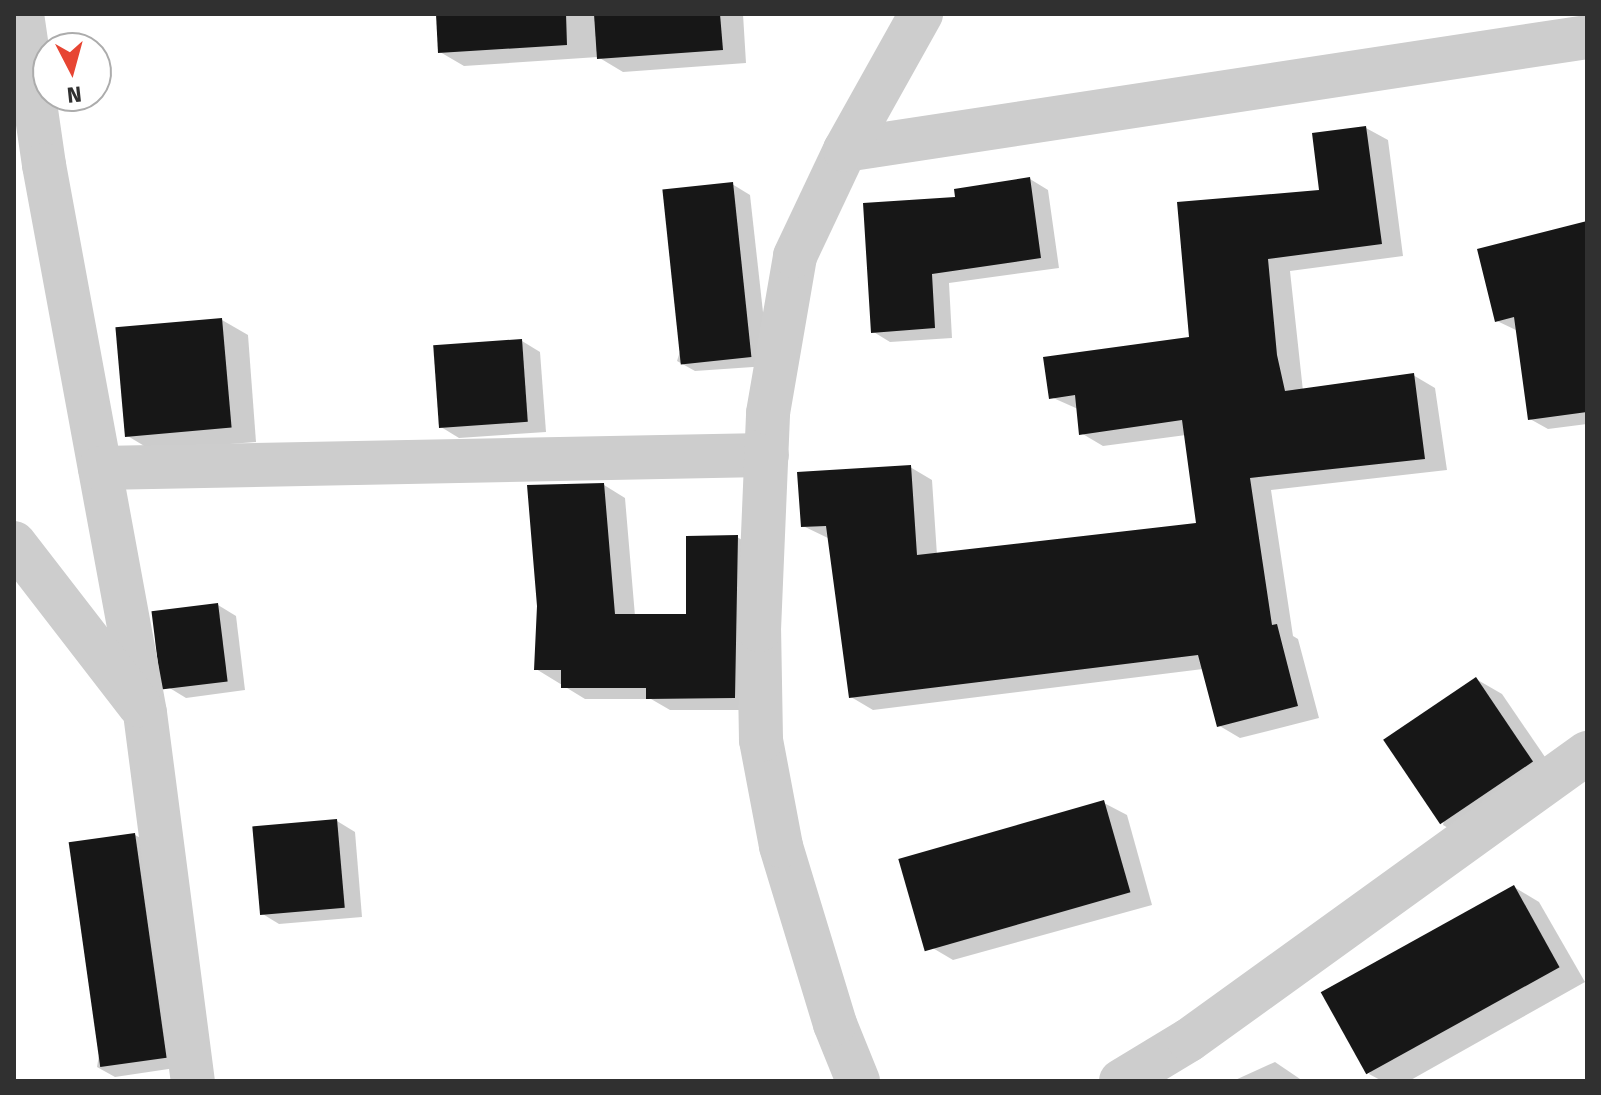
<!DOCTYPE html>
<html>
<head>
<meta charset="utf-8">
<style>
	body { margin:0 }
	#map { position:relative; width:1601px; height:1095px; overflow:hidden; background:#fff; font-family:"Fira Sans",sans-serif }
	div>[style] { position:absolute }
	.shadow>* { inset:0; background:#0003 }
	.building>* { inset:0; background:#171717; transform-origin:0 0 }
	.minor>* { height:44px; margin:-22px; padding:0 22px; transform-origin:22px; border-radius:22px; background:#cdcdcd }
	span { translate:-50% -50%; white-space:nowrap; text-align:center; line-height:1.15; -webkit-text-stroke:8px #fff; paint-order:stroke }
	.frame { position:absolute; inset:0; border:16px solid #303030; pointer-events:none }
	.north { position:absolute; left:32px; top:32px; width:80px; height:80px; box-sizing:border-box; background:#fff; border:2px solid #acacac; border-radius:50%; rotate:174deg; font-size:22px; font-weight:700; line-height:32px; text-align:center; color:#303030 }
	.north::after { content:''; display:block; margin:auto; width:28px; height:36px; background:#e74533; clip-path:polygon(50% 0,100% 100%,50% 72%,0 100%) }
</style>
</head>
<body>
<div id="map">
	<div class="shadow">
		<div style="clip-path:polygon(438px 14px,743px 14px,746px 63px,623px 72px,598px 57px,464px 66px,440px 52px)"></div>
		<div style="clip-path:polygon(1366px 128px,1388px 140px,1403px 256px,1290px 271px,1303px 391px,1413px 375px,1435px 388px,1447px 470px,1271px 490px,1293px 636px,1298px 639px,1319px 718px,1240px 738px,1218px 725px,1203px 669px,873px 710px,851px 697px,830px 539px,803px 526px,910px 467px,932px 480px,937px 555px,1199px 525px,1186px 435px,1103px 446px,1081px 433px,1078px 409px,1051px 397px,1191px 339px,1321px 191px)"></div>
		<div style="clip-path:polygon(1030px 179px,1048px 190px,1059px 268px,949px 283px,952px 338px,890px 342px,872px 331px,957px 199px)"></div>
		<div style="clip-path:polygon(732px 184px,750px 195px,769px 366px,695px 371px,677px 361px)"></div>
		<div style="clip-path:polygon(1587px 223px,1587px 424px,1548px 429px,1530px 419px,1518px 331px,1497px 321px)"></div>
		<div style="clip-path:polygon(222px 320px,248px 335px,256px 442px,151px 450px,126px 435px)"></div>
		<div style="clip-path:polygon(522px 341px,540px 352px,546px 432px,459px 438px,441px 427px)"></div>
		<div style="clip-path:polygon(604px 485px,625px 498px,635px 616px,689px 616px,737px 537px,759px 550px,756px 710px,670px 710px,651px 699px,585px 699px,536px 669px)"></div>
		<div style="clip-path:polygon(218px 605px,236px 616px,245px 690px,186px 698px,168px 687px)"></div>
		<div style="clip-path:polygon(1476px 679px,1502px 694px,1558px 776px,1469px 840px,1443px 825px)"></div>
		<div style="clip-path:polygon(1104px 803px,1127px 815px,1152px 905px,953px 960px,931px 947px)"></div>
		<div style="clip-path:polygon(337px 821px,355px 832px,362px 917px,279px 924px,261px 913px)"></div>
		<div style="clip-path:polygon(135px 835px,153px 845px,182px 1067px,115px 1077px,97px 1067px)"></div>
		<div style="clip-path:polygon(1514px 887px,1539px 902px,1585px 982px,1409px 1081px,1382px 1081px,1369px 1074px)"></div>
		<div style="clip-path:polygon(1275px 1062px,1303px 1081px,1233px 1081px)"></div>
	</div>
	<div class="building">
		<div style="clip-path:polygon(436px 14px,566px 14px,567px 45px,438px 53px)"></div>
		<div style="clip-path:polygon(594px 14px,720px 14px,723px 50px,597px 59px)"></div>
		<div style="clip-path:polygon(1366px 126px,1382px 244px,1268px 259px,1277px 355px,1285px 391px,1414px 373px,1425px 459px,1250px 478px,1272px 625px,1277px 624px,1298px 706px,1217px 727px,1198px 655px,849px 698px,826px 526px,801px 527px,797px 472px,911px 465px,917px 555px,1196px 523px,1182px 420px,1079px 435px,1075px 395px,1049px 399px,1043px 357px,1189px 337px,1177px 202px,1319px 190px,1312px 133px)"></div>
		<div style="clip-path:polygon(1030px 177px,1041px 258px,932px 274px,935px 328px,871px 333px,863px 203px,955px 197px,954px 189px)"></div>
		<div style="left:733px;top:182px;width:176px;height:71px;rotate:84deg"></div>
		<div style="clip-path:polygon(1587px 221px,1587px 412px,1528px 420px,1514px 317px,1495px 322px,1477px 249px)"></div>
		<div style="left:222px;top:318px;width:110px;height:107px;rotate:85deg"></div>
		<div style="left:522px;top:339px;width:83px;height:89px;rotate:86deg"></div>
		<div style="clip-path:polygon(604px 483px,615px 614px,686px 614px,686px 536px,738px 535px,735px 698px,646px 699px,646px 688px,561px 688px,561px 670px,534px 670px,537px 606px,527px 485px)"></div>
		<div style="left:218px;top:603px;width:79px;height:67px;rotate:83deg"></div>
		<div style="left:1476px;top:677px;width:102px;height:112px;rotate:56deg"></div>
		<div style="left:1104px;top:800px;width:96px;height:214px;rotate:74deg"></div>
		<div style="left:337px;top:819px;width:89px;height:85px;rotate:85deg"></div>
		<div style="left:135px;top:833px;width:227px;height:67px;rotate:82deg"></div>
		<div style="left:1514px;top:885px;width:94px;height:221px;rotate:61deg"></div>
	</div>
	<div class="minor">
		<div style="left:22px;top:14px;width:153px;rotate:81.7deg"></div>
		<div style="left:44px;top:165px;width:557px;rotate:79.56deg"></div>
		<div style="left:145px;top:713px;width:371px;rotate:82.6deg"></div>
		<div style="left:845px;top:150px;width:751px;rotate:-8.66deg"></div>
		<div style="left:100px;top:468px;width:667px;rotate:-1.12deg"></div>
		<div style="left:14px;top:543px;width:205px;rotate:52.3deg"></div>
		<div style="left:858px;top:1081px;width:61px;rotate:-112deg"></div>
		<div style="left:835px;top:1024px;width:186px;rotate:-106.9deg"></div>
		<div style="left:781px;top:846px;width:108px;rotate:-100.7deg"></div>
		<div style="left:761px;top:740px;width:110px;rotate:-91deg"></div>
		<div style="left:759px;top:630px;width:217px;rotate:-87.6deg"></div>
		<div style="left:768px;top:413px;width:159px;rotate:-80.2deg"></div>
		<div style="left:795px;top:256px;width:117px;rotate:-64.7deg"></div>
		<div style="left:845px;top:150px;width:156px;rotate:-60.8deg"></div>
		<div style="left:1121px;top:1081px;width:79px;rotate:-31.1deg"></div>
		<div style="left:1189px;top:1040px;width:491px;rotate:-35.8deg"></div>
	</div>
	<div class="frame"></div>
	<div class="north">N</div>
</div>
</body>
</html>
